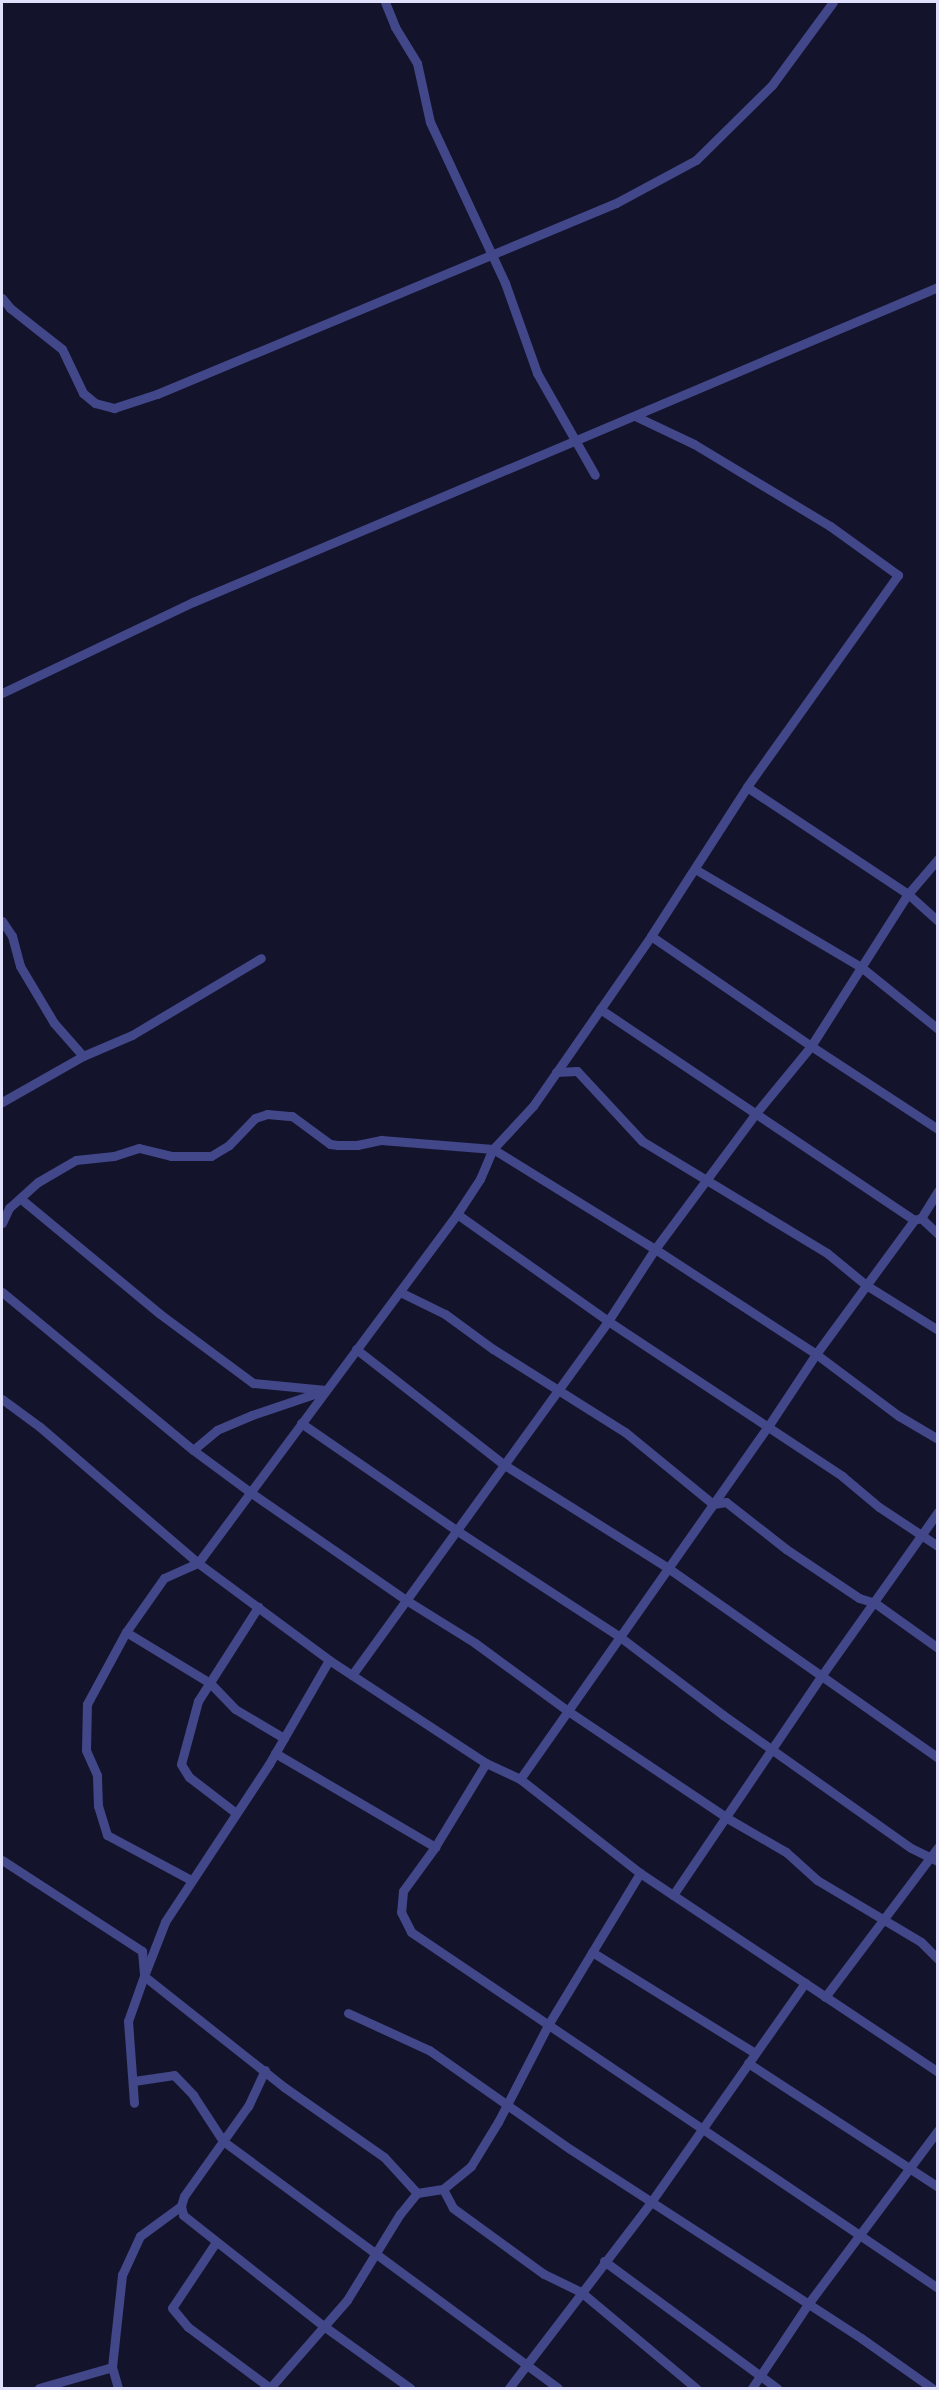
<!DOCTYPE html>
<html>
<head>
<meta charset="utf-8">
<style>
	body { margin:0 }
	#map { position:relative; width:939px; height:2390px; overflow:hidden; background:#14132c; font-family:"Sofia Sans Condensed",sans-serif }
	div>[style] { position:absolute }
	.minor>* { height:9px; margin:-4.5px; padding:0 4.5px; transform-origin:4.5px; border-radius:4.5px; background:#414788 }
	span { translate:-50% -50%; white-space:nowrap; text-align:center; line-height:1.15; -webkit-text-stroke:6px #14132c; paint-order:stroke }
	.frame { position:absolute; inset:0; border:3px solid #e0e0fd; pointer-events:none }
</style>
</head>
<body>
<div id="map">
	<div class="minor">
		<div style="left:385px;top:2px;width:27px;rotate:68deg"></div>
		<div style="left:395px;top:27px;width:42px;rotate:58.6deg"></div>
		<div style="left:417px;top:63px;width:60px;rotate:77.6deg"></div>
		<div style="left:430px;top:122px;width:178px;rotate:65deg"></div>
		<div style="left:505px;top:283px;width:96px;rotate:70.4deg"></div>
		<div style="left:537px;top:373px;width:117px;rotate:60.4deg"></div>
		<div style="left:2px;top:298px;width:13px;rotate:51deg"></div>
		<div style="left:10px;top:308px;width:66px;rotate:38.3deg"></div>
		<div style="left:62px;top:349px;width:49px;rotate:64.5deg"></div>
		<div style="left:83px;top:393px;width:16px;rotate:40deg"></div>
		<div style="left:95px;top:403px;width:20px;rotate:15deg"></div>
		<div style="left:114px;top:408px;width:45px;rotate:-18deg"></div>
		<div style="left:157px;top:394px;width:497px;rotate:-22.6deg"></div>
		<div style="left:616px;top:203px;width:91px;rotate:-28.3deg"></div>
		<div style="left:696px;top:160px;width:107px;rotate:-44.6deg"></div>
		<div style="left:772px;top:85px;width:103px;rotate:-53.7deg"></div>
		<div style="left:635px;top:416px;width:65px;rotate:25.4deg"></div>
		<div style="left:694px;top:444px;width:159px;rotate:31.1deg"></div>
		<div style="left:830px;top:526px;width:84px;rotate:35.8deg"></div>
		<div style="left:898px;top:575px;width:260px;rotate:125.5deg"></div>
		<div style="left:2px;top:693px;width:212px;rotate:-25.5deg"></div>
		<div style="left:193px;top:602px;width:809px;rotate:-22.92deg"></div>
		<div style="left:938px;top:859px;width:46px;rotate:130.6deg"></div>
		<div style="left:908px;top:894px;width:40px;rotate:42deg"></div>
		<div style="left:695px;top:869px;width:193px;rotate:30.6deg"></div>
		<div style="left:861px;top:967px;width:99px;rotate:38.8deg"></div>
		<div style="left:2px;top:921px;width:18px;rotate:56deg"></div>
		<div style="left:12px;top:936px;width:31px;rotate:75deg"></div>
		<div style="left:20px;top:966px;width:66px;rotate:59.2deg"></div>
		<div style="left:54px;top:1023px;width:44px;rotate:48.7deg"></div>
		<div style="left:600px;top:1009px;width:378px;rotate:33.9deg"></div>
		<div style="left:556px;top:1072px;width:21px;rotate:-3deg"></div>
		<div style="left:577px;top:1071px;width:96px;rotate:47.1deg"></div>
		<div style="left:642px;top:1141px;width:216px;rotate:31.2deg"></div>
		<div style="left:827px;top:1253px;width:50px;rotate:39.4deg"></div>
		<div style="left:866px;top:1285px;width:85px;rotate:32deg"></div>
		<div style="left:2px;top:1102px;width:93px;rotate:-29.6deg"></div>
		<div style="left:83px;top:1056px;width:53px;rotate:-23.2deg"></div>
		<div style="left:132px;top:1035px;width:150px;rotate:-30.8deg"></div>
		<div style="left:938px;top:1191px;width:32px;rotate:122deg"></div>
		<div style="left:921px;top:1218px;width:23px;rotate:43deg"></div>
		<div style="left:21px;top:1199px;width:180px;rotate:39.6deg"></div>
		<div style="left:160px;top:1314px;width:116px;rotate:36.6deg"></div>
		<div style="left:253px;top:1383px;width:73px;rotate:5.5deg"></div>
		<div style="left:326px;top:1390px;width:78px;rotate:161.3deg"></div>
		<div style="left:252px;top:1415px;width:38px;rotate:157deg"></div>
		<div style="left:217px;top:1430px;width:31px;rotate:140deg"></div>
		<div style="left:457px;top:1214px;width:185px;rotate:35.3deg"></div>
		<div style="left:608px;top:1321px;width:281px;rotate:33.5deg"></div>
		<div style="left:842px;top:1476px;width:48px;rotate:40deg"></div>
		<div style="left:879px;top:1507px;width:71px;rotate:33.5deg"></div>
		<div style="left:2px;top:1223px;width:17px;rotate:-65deg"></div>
		<div style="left:9px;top:1208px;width:39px;rotate:-42deg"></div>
		<div style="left:38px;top:1182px;width:44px;rotate:-30.1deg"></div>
		<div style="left:76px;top:1160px;width:38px;rotate:-6deg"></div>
		<div style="left:114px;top:1156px;width:26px;rotate:-18deg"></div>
		<div style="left:139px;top:1148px;width:33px;rotate:14deg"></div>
		<div style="left:171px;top:1156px;width:40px"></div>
		<div style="left:211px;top:1156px;width:21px;rotate:-31deg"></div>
		<div style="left:229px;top:1145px;width:37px;rotate:-46deg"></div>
		<div style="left:255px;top:1118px;width:13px;rotate:-18deg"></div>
		<div style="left:267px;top:1114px;width:25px;rotate:5deg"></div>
		<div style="left:292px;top:1116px;width:47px;rotate:36.4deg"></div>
		<div style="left:330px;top:1144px;width:8px;rotate:7deg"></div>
		<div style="left:338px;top:1145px;width:19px"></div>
		<div style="left:357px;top:1145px;width:25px;rotate:-12deg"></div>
		<div style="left:381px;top:1140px;width:112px;rotate:4.6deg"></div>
		<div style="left:493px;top:1149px;width:59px;rotate:-47.1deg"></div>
		<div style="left:533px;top:1106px;width:207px;rotate:-55.2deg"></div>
		<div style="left:651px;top:936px;width:194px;rotate:34.5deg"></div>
		<div style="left:811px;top:1046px;width:152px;rotate:33.2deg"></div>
		<div style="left:2px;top:1292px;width:248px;rotate:39.6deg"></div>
		<div style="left:193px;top:1450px;width:71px;rotate:36.4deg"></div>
		<div style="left:250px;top:1492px;width:190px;rotate:34.7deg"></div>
		<div style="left:406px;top:1600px;width:81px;rotate:31.9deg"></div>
		<div style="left:475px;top:1643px;width:115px;rotate:36.2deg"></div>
		<div style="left:568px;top:1711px;width:192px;rotate:33.9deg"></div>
		<div style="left:727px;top:1818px;width:68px;rotate:30deg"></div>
		<div style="left:786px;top:1852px;width:42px;rotate:42.1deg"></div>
		<div style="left:817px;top:1880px;width:121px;rotate:30.8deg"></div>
		<div style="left:921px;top:1942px;width:24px;rotate:45deg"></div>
		<div style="left:400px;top:1292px;width:50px;rotate:26.1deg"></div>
		<div style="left:445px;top:1314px;width:59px;rotate:36.1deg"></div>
		<div style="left:493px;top:1349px;width:156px;rotate:32.2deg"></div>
		<div style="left:625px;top:1432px;width:114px;rotate:39.3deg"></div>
		<div style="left:713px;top:1504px;width:13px;rotate:-9deg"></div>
		<div style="left:726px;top:1502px;width:76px;rotate:38.1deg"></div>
		<div style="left:786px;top:1549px;width:88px;rotate:33.9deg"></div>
		<div style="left:859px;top:1598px;width:17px;rotate:17deg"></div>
		<div style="left:875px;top:1603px;width:77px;rotate:35.5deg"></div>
		<div style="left:356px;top:1349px;width:187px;rotate:38deg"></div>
		<div style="left:503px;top:1464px;width:195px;rotate:32.2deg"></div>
		<div style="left:668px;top:1568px;width:330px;rotate:35.1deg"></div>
		<div style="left:2px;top:1399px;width:47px;rotate:36.4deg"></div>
		<div style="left:40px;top:1427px;width:208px;rotate:40.7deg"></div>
		<div style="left:198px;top:1563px;width:163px;rotate:36.5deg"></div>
		<div style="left:329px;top:1660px;width:188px;rotate:33.3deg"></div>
		<div style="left:486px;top:1763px;width:38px;rotate:25deg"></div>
		<div style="left:520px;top:1779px;width:152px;rotate:38.1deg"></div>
		<div style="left:640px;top:1873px;width:358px;rotate:33.7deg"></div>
		<div style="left:301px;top:1423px;width:188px;rotate:34.6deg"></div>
		<div style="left:456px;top:1530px;width:196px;rotate:33.1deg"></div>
		<div style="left:620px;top:1637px;width:129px;rotate:37.1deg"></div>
		<div style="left:723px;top:1715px;width:230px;rotate:35.3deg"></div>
		<div style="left:911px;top:1848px;width:30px;rotate:26deg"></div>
		<div style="left:126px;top:1632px;width:98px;rotate:31.3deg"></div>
		<div style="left:210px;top:1683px;width:36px;rotate:46deg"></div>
		<div style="left:235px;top:1709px;width:57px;rotate:30.6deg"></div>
		<div style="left:329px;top:1660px;width:120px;rotate:120deg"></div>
		<div style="left:269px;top:1764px;width:189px;rotate:123.4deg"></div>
		<div style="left:165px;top:1922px;width:58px;rotate:111.3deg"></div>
		<div style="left:144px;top:1976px;width:179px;rotate:38.4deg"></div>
		<div style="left:284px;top:2087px;width:122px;rotate:35deg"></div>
		<div style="left:384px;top:2157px;width:49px;rotate:47.5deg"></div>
		<div style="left:352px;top:1675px;width:437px;rotate:-54.1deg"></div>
		<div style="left:608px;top:1321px;width:86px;rotate:-56.9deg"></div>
		<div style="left:655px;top:1249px;width:169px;rotate:-53.4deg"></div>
		<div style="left:756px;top:1113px;width:87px;rotate:-50.6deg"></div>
		<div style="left:811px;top:1046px;width:180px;rotate:-57.5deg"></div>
		<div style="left:908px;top:894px;width:193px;rotate:-146.4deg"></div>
		<div style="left:747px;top:787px;width:177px;rotate:122.8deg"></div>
		<div style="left:275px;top:1753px;width:186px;rotate:30.4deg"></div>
		<div style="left:486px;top:1763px;width:98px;rotate:121.3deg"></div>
		<div style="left:435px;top:1847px;width:54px;rotate:126deg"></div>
		<div style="left:403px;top:1891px;width:21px;rotate:95deg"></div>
		<div style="left:401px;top:1912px;width:22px;rotate:63deg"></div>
		<div style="left:411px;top:1932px;width:636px;rotate:34.04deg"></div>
		<div style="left:520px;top:1779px;width:429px;rotate:-54.9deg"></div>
		<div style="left:767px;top:1428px;width:89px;rotate:-56.5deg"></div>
		<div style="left:816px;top:1354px;width:166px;rotate:-53.8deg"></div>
		<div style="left:914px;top:1220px;width:7px;rotate:-16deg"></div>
		<div style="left:236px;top:1813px;width:59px;rotate:-142.5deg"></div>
		<div style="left:189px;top:1777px;width:15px;rotate:-122deg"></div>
		<div style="left:181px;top:1764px;width:65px;rotate:-74.9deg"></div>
		<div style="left:198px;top:1701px;width:112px;rotate:-57.4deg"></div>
		<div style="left:2px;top:1860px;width:167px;rotate:33deg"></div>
		<div style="left:142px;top:1951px;width:25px;rotate:85deg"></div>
		<div style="left:144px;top:1976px;width:48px;rotate:109.6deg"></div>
		<div style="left:128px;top:2021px;width:82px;rotate:85.8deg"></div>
		<div style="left:191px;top:1880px;width:95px;rotate:-151.8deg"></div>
		<div style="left:107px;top:1835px;width:30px;rotate:-107deg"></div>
		<div style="left:98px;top:1806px;width:31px;rotate:-92deg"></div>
		<div style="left:97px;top:1775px;width:27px;rotate:-114deg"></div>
		<div style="left:86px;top:1750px;width:46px;rotate:-88.8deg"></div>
		<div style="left:87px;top:1704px;width:82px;rotate:-61.6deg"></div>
		<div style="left:126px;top:1632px;width:66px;rotate:-54.9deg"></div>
		<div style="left:164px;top:1578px;width:37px;rotate:-24deg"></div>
		<div style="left:198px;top:1563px;width:435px;rotate:-53.4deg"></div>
		<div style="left:457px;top:1214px;width:42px;rotate:-56.7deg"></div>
		<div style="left:480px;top:1179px;width:33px;rotate:-67deg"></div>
		<div style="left:493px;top:1149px;width:190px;rotate:31.7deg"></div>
		<div style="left:655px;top:1249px;width:192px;rotate:33.1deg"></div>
		<div style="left:816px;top:1354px;width:104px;rotate:36.8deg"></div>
		<div style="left:899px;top:1416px;width:45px;rotate:30.5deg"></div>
		<div style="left:673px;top:1895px;width:266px;rotate:-55.9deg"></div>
		<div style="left:822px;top:1675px;width:200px;rotate:-54.6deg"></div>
		<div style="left:592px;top:1952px;width:192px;rotate:31.8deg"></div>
		<div style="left:825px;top:1997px;width:188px;rotate:-53deg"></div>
		<div style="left:348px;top:2013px;width:89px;rotate:24.6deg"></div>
		<div style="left:429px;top:2050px;width:172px;rotate:35.1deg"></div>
		<div style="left:570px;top:2149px;width:347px;rotate:33deg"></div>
		<div style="left:861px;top:2338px;width:87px;rotate:35.2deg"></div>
		<div style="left:748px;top:2063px;width:227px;rotate:33.1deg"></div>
		<div style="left:265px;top:2070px;width:40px;rotate:115deg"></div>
		<div style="left:248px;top:2106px;width:110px;rotate:125.4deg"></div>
		<div style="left:184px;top:2196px;width:10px;rotate:107deg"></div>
		<div style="left:181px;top:2206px;width:9px;rotate:77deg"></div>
		<div style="left:183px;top:2215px;width:181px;rotate:38.3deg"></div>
		<div style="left:325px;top:2327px;width:105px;rotate:35.7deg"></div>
		<div style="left:134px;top:2081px;width:40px;rotate:-8.5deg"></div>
		<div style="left:174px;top:2075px;width:28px;rotate:46deg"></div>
		<div style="left:193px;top:2095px;width:55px;rotate:56.9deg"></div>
		<div style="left:223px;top:2141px;width:416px;rotate:36.4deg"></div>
		<div style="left:443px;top:2189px;width:36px;rotate:-39deg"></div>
		<div style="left:471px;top:2166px;width:52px;rotate:-58.5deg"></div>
		<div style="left:498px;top:2122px;width:109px;rotate:-62.7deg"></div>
		<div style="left:548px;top:2025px;width:178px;rotate:-58.8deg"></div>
		<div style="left:216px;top:2242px;width:79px;rotate:123.7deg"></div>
		<div style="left:172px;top:2308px;width:25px;rotate:50deg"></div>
		<div style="left:188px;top:2327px;width:102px;rotate:36.6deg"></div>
		<div style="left:604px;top:2261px;width:215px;rotate:36.3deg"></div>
		<div style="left:39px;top:2388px;width:76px;rotate:-16deg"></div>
		<div style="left:118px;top:2388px;width:22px;rotate:-106deg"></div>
		<div style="left:112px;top:2367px;width:93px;rotate:-83.8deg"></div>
		<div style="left:122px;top:2275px;width:43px;rotate:-65.2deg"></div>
		<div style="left:140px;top:2236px;width:51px;rotate:-36.2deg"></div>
		<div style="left:270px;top:2388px;width:117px;rotate:-48.8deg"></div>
		<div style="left:347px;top:2300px;width:101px;rotate:-58.4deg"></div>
		<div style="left:400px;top:2214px;width:27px;rotate:-51deg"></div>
		<div style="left:417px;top:2193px;width:26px;rotate:-9deg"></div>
		<div style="left:443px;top:2189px;width:21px;rotate:62deg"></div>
		<div style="left:453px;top:2208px;width:112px;rotate:36deg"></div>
		<div style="left:544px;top:2274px;width:41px;rotate:25.9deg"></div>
		<div style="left:581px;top:2292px;width:150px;rotate:39.9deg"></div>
		<div style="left:509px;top:2388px;width:234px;rotate:-52.6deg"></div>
		<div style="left:651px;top:2202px;width:268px;rotate:-54.9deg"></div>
		<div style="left:752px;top:2388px;width:101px;rotate:-56.3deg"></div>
		<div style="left:808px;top:2304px;width:217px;rotate:-53.2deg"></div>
	</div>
	<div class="frame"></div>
</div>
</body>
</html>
